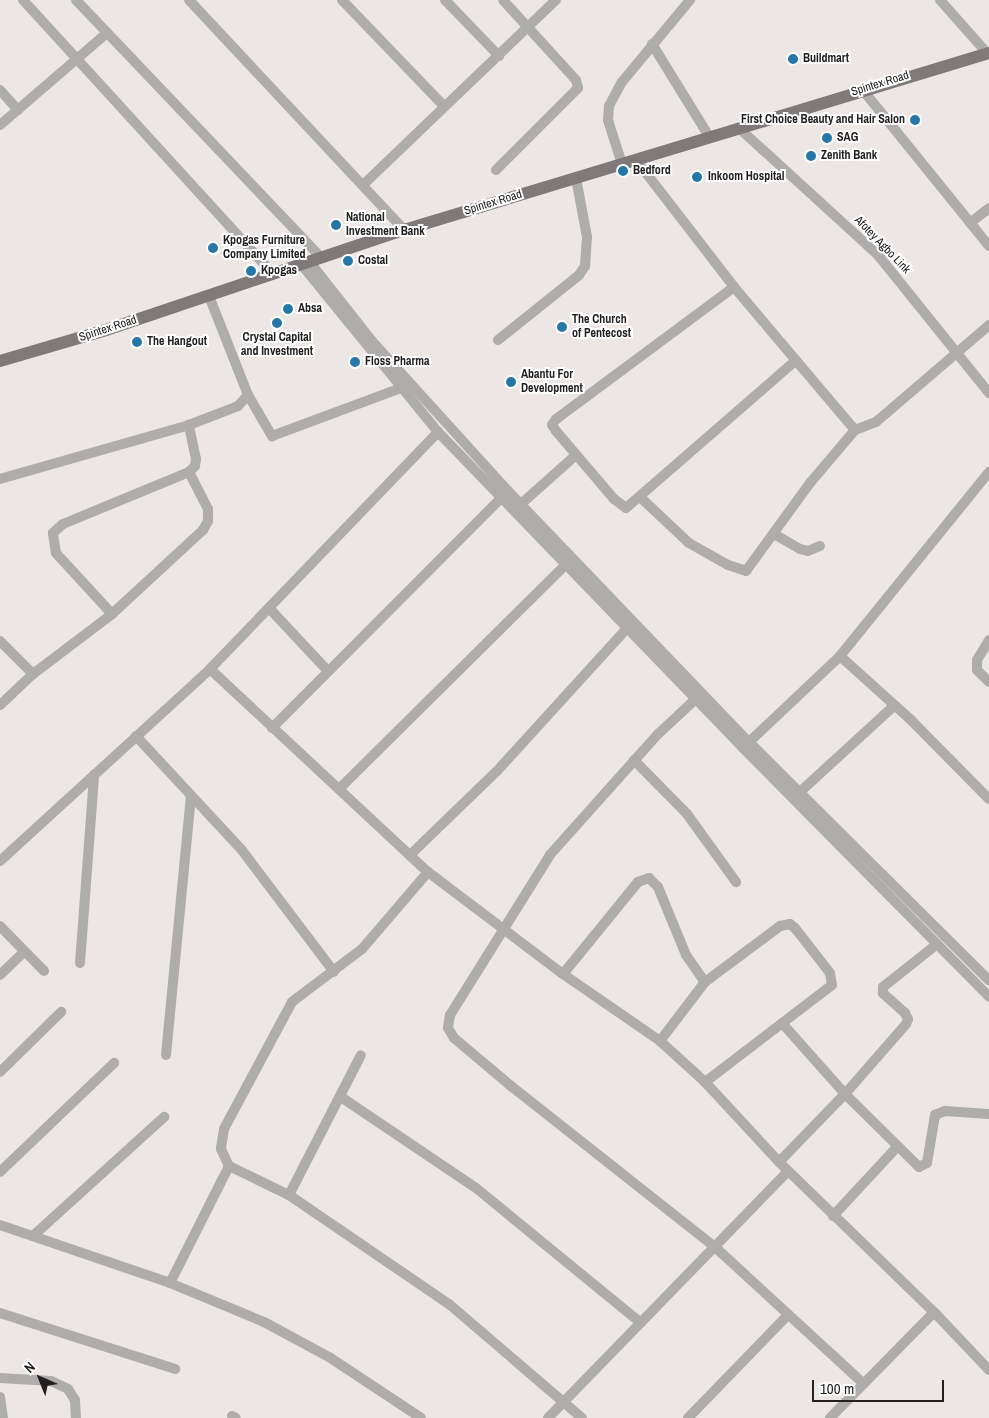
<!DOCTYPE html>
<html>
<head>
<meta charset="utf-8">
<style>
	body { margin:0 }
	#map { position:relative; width:989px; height:1418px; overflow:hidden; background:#ece6e5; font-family:"Archivo Narrow",sans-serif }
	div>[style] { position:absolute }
	.minor>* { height:10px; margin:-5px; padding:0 5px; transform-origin:5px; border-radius:5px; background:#afacac }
	.major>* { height:12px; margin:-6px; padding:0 6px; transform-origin:6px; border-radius:6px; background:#7f7a79 }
	.dots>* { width:14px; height:14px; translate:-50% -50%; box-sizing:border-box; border:2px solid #fff; border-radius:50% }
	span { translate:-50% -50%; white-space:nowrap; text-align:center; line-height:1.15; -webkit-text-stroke:4px #fff; paint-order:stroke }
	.poi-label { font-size:12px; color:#222020; font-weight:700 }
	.left { translate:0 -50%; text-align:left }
	.right { translate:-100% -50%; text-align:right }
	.street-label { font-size:12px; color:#222020 }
	.north { position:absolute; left:15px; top:1353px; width:50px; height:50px; -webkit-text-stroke:4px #fff; paint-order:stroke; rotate:316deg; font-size:14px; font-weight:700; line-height:20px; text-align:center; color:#222020 }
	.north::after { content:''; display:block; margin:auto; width:18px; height:22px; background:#222020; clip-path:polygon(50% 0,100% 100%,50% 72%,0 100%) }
	.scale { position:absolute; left:812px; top:1380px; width:132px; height:22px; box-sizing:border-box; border:2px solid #222020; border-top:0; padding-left:6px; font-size:15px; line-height:18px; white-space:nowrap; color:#222020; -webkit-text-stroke:4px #fff; paint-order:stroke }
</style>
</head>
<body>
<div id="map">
	<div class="minor">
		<div style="left:23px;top:0;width:371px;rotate:47.6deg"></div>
		<div style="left:76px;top:0;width:355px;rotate:46.4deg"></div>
		<div style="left:189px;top:0;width:315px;rotate:46.9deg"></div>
		<div style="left:342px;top:0;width:147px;rotate:46.1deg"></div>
		<div style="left:445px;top:0;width:78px;rotate:46deg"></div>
		<div style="left:940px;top:0;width:71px;rotate:48.4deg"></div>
		<div style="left:652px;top:44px;width:110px;rotate:58.3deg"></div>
		<div style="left:862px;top:89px;width:202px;rotate:51deg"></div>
		<div style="left:0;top:90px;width:27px;rotate:48deg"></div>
		<div style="left:0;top:125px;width:141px;rotate:-40.7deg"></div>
		<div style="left:740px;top:129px;width:187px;rotate:42.4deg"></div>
		<div style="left:878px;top:255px;width:177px;rotate:51.2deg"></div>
		<div style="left:636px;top:160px;width:160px;rotate:52.3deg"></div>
		<div style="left:734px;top:287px;width:187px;rotate:49.8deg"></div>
		<div style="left:622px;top:164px;width:46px;rotate:-107.7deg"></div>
		<div style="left:608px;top:120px;width:14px;rotate:-86deg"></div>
		<div style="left:609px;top:106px;width:27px;rotate:-62deg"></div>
		<div style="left:622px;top:82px;width:107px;rotate:-50.3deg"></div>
		<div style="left:496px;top:170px;width:116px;rotate:-45deg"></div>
		<div style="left:578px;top:88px;width:8px;rotate:-104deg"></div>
		<div style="left:576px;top:80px;width:108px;rotate:-132.4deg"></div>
		<div style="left:364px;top:184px;width:266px;rotate:-43.8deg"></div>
		<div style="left:970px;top:223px;width:24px;rotate:-38deg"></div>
		<div style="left:309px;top:261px;width:102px;rotate:51.8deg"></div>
		<div style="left:372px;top:341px;width:202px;rotate:47.8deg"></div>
		<div style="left:508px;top:491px;width:348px;rotate:46.2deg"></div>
		<div style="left:749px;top:742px;width:338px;rotate:44.8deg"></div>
		<div style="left:301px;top:264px;width:217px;rotate:50.8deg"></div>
		<div style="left:438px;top:432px;width:439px;rotate:46deg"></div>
		<div style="left:743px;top:748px;width:350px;rotate:45.3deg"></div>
		<div style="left:734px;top:287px;width:222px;rotate:143.4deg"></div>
		<div style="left:556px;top:419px;width:7px;rotate:124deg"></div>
		<div style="left:552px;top:425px;width:7px;rotate:56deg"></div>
		<div style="left:556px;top:431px;width:89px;rotate:49.5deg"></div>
		<div style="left:614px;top:499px;width:15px;rotate:37deg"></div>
		<div style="left:626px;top:508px;width:224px;rotate:-41deg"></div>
		<div style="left:498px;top:340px;width:104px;rotate:-38.7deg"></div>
		<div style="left:579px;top:275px;width:11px;rotate:-56deg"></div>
		<div style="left:585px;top:266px;width:29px;rotate:-86deg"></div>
		<div style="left:587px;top:237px;width:60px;rotate:-100.6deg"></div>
		<div style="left:248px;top:395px;width:48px;rotate:59.7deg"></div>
		<div style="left:272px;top:436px;width:138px;rotate:-20.4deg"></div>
		<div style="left:0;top:479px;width:197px;rotate:-15.9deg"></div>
		<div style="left:189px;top:425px;width:53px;rotate:-21.2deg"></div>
		<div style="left:238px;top:406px;width:15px;rotate:-48deg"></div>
		<div style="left:248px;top:395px;width:106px;rotate:-111.5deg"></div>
		<div style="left:640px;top:497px;width:67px;rotate:43.2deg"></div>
		<div style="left:689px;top:543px;width:45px;rotate:29.4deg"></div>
		<div style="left:728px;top:565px;width:19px;rotate:18deg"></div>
		<div style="left:746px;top:571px;width:109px;rotate:-54deg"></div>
		<div style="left:810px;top:483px;width:70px;rotate:-49.7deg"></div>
		<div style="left:855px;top:430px;width:22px;rotate:-21deg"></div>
		<div style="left:876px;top:422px;width:149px;rotate:-40.6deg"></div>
		<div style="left:521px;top:504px;width:74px;rotate:-41.7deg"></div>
		<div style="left:774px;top:534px;width:30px;rotate:30deg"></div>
		<div style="left:800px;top:549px;width:8px;rotate:14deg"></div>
		<div style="left:808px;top:551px;width:13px;rotate:-23deg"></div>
		<div style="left:269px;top:608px;width:85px;rotate:46.9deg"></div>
		<div style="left:112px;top:614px;width:83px;rotate:-132.6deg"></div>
		<div style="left:56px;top:553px;width:20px;rotate:-99deg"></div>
		<div style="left:53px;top:533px;width:13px;rotate:-42deg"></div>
		<div style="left:63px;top:524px;width:136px;rotate:-22.4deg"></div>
		<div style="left:189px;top:472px;width:8px;rotate:-45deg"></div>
		<div style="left:195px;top:466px;width:7px;rotate:-82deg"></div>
		<div style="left:196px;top:459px;width:35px;rotate:-102deg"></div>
		<div style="left:989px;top:640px;width:23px;rotate:121deg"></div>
		<div style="left:977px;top:660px;width:10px;rotate:90deg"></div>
		<div style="left:977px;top:670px;width:17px;rotate:45deg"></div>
		<div style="left:0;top:641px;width:47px;rotate:45deg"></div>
		<div style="left:840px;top:656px;width:96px;rotate:42deg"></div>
		<div style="left:911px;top:720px;width:111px;rotate:45.4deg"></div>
		<div style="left:210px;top:669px;width:298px;rotate:43deg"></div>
		<div style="left:428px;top:872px;width:169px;rotate:37.1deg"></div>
		<div style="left:563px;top:974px;width:118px;rotate:34.6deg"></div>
		<div style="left:660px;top:1041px;width:61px;rotate:42.3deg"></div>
		<div style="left:705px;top:1082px;width:109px;rotate:47.2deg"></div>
		<div style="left:779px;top:1162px;width:216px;rotate:44.1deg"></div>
		<div style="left:934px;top:1312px;width:80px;rotate:46.5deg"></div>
		<div style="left:700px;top:695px;width:57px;rotate:137.1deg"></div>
		<div style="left:658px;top:734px;width:162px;rotate:131.8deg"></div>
		<div style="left:550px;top:855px;width:189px;rotate:122deg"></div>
		<div style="left:450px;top:1015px;width:13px;rotate:99deg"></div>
		<div style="left:448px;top:1028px;width:12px;rotate:59deg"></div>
		<div style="left:454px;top:1038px;width:75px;rotate:40.1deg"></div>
		<div style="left:511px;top:1086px;width:260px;rotate:38.3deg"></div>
		<div style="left:715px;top:1247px;width:202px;rotate:42.6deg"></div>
		<div style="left:0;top:705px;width:45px;rotate:-43.2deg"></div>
		<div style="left:33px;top:674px;width:99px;rotate:-37.2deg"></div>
		<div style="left:112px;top:614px;width:124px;rotate:-42.7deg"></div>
		<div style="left:203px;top:530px;width:10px;rotate:-61deg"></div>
		<div style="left:208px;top:521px;width:12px;rotate:-90deg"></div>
		<div style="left:208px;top:509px;width:42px;rotate:-117.2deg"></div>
		<div style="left:272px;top:728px;width:326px;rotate:-45.1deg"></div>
		<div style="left:136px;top:736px;width:154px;rotate:47.1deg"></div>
		<div style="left:241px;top:849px;width:154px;rotate:52.9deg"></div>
		<div style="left:746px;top:745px;width:129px;rotate:-43.4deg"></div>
		<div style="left:840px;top:656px;width:237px;rotate:-51deg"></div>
		<div style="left:634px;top:760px;width:76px;rotate:45.5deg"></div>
		<div style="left:687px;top:814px;width:84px;rotate:54.2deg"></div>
		<div style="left:339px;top:789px;width:321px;rotate:-44.7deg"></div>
		<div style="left:801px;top:791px;width:127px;rotate:-42.5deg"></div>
		<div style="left:410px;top:855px;width:121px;rotate:-44deg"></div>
		<div style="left:497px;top:771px;width:195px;rotate:-47.7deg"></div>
		<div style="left:0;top:861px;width:285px;rotate:-42.4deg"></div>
		<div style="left:210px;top:669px;width:329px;rotate:-46.1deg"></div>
		<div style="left:428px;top:872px;width:101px;rotate:130.6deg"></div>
		<div style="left:362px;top:949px;width:88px;rotate:142.9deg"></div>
		<div style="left:292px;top:1002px;width:144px;rotate:118.2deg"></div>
		<div style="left:224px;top:1129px;width:20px;rotate:99deg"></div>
		<div style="left:221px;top:1149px;width:19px;rotate:65deg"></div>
		<div style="left:229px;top:1166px;width:67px;rotate:25.8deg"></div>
		<div style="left:289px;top:1195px;width:194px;rotate:34.3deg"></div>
		<div style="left:449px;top:1304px;width:175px;rotate:40.6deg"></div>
		<div style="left:0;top:926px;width:63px;rotate:45.6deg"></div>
		<div style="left:80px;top:963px;width:189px;rotate:-85.7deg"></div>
		<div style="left:563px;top:974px;width:119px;rotate:-50.8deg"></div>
		<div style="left:638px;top:882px;width:12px;rotate:-20deg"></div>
		<div style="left:649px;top:878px;width:13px;rotate:45deg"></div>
		<div style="left:658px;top:887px;width:74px;rotate:67.6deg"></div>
		<div style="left:686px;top:955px;width:33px;rotate:55deg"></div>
		<div style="left:0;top:975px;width:33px;rotate:-44deg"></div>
		<div style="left:782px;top:1023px;width:95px;rotate:48.4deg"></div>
		<div style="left:845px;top:1094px;width:104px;rotate:44.6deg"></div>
		<div style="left:919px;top:1167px;width:9px;rotate:-27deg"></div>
		<div style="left:927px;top:1163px;width:49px;rotate:-80.5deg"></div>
		<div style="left:935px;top:1115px;width:11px;rotate:-22deg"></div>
		<div style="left:945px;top:1111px;width:44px;rotate:3.9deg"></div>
		<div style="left:660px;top:1041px;width:74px;rotate:-52.7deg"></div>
		<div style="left:705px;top:982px;width:94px;rotate:-36.7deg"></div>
		<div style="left:780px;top:926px;width:10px;rotate:-11deg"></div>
		<div style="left:790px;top:924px;width:6px;rotate:39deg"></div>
		<div style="left:795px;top:928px;width:57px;rotate:52.1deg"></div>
		<div style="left:830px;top:973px;width:12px;rotate:81deg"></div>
		<div style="left:832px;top:985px;width:160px;rotate:142.6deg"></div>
		<div style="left:166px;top:1055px;width:261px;rotate:-84.5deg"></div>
		<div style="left:0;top:1072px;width:86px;rotate:-44.5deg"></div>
		<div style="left:341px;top:1097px;width:163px;rotate:34deg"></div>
		<div style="left:476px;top:1188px;width:213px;rotate:39.3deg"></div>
		<div style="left:779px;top:1162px;width:95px;rotate:-45.9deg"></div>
		<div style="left:845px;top:1094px;width:93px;rotate:-48.9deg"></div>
		<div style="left:906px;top:1024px;width:5px;rotate:-68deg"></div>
		<div style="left:908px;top:1019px;width:7px;rotate:-117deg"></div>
		<div style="left:905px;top:1013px;width:30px;rotate:-138deg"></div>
		<div style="left:883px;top:993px;width:6px;rotate:-90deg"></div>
		<div style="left:883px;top:987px;width:69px;rotate:-38.5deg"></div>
		<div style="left:0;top:1172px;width:158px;rotate:-43.7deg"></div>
		<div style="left:289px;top:1195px;width:157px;rotate:-62.8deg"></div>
		<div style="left:833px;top:1216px;width:94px;rotate:-47.2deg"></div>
		<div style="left:0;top:1225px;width:180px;rotate:18.8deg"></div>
		<div style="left:170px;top:1283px;width:102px;rotate:22.5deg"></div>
		<div style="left:264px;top:1322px;width:74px;rotate:28.3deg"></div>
		<div style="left:329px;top:1357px;width:110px;rotate:33.5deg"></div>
		<div style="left:34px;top:1235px;width:176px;rotate:-42.2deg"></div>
		<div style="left:170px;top:1283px;width:131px;rotate:-63.2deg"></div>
		<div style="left:0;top:1313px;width:184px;rotate:17.7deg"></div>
		<div style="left:0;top:1378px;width:51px;rotate:3.4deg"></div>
		<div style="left:51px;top:1381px;width:19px;rotate:25deg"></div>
		<div style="left:68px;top:1389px;width:13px;rotate:58deg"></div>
		<div style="left:75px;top:1400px;width:18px;rotate:87deg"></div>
		<div style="left:0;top:1397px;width:21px;rotate:82deg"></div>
		<div style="left:232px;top:1416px;width:4px;rotate:27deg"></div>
		<div style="left:548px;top:1418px;width:344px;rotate:-45.8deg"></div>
		<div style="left:688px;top:1418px;width:142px;rotate:-45.9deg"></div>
		<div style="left:830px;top:1418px;width:148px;rotate:-45.5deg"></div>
	</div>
	<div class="major">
		<div style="left:0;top:361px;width:110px;rotate:-16.3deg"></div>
		<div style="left:106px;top:330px;width:314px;rotate:-18.6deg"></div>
		<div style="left:404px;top:230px;width:611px;rotate:-16.83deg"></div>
	</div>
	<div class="dots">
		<div style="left:793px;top:59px;background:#2577a8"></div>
		<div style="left:915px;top:120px;background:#2577a8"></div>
		<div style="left:827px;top:138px;background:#2577a8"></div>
		<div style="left:811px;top:156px;background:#2577a8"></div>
		<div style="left:623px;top:171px;background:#2577a8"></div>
		<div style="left:697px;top:177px;background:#2577a8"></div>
		<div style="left:336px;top:225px;background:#2577a8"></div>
		<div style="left:213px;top:248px;background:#2577a8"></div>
		<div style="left:348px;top:261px;background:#2577a8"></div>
		<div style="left:251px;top:271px;background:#2577a8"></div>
		<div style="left:288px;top:309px;background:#2577a8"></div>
		<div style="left:277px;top:323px;background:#2577a8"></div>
		<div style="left:562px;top:327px;background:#2577a8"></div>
		<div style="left:137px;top:342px;background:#2577a8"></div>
		<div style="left:355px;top:362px;background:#2577a8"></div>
		<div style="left:511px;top:382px;background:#2577a8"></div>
	</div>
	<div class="poi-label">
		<span class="left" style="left:803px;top:59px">Buildmart</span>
		<span class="right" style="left:905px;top:120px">First Choice Beauty and Hair Salon</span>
		<span class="left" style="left:837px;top:138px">SAG</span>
		<span class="left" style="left:821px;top:156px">Zenith Bank</span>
		<span class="left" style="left:633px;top:171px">Bedford</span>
		<span class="left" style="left:708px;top:177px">Inkoom Hospital</span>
		<span class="left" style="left:346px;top:225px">National<br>Investment Bank</span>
		<span class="left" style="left:223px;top:248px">Kpogas Furniture<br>Company Limited</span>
		<span class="left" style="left:358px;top:261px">Costal</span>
		<span class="left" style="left:261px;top:271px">Kpogas</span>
		<span class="left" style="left:298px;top:309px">Absa</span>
		<span class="left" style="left:572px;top:327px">The Church<br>of Pentecost</span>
		<span style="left:277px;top:345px">Crystal Capital<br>and Investment</span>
		<span class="left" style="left:147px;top:342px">The Hangout</span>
		<span class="left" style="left:365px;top:362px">Floss Pharma</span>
		<span class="left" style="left:521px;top:382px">Abantu For<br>Development</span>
	</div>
	<div class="street-label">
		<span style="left:880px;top:84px;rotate:-17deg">Spintex Road</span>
		<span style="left:493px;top:203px;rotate:-17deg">Spintex Road</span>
		<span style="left:882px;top:245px;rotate:46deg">Afotey Agbo Link</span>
		<span style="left:108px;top:329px;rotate:-18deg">Spintex Road</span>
	</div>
	<div class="north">N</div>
	<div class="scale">100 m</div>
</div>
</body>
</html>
